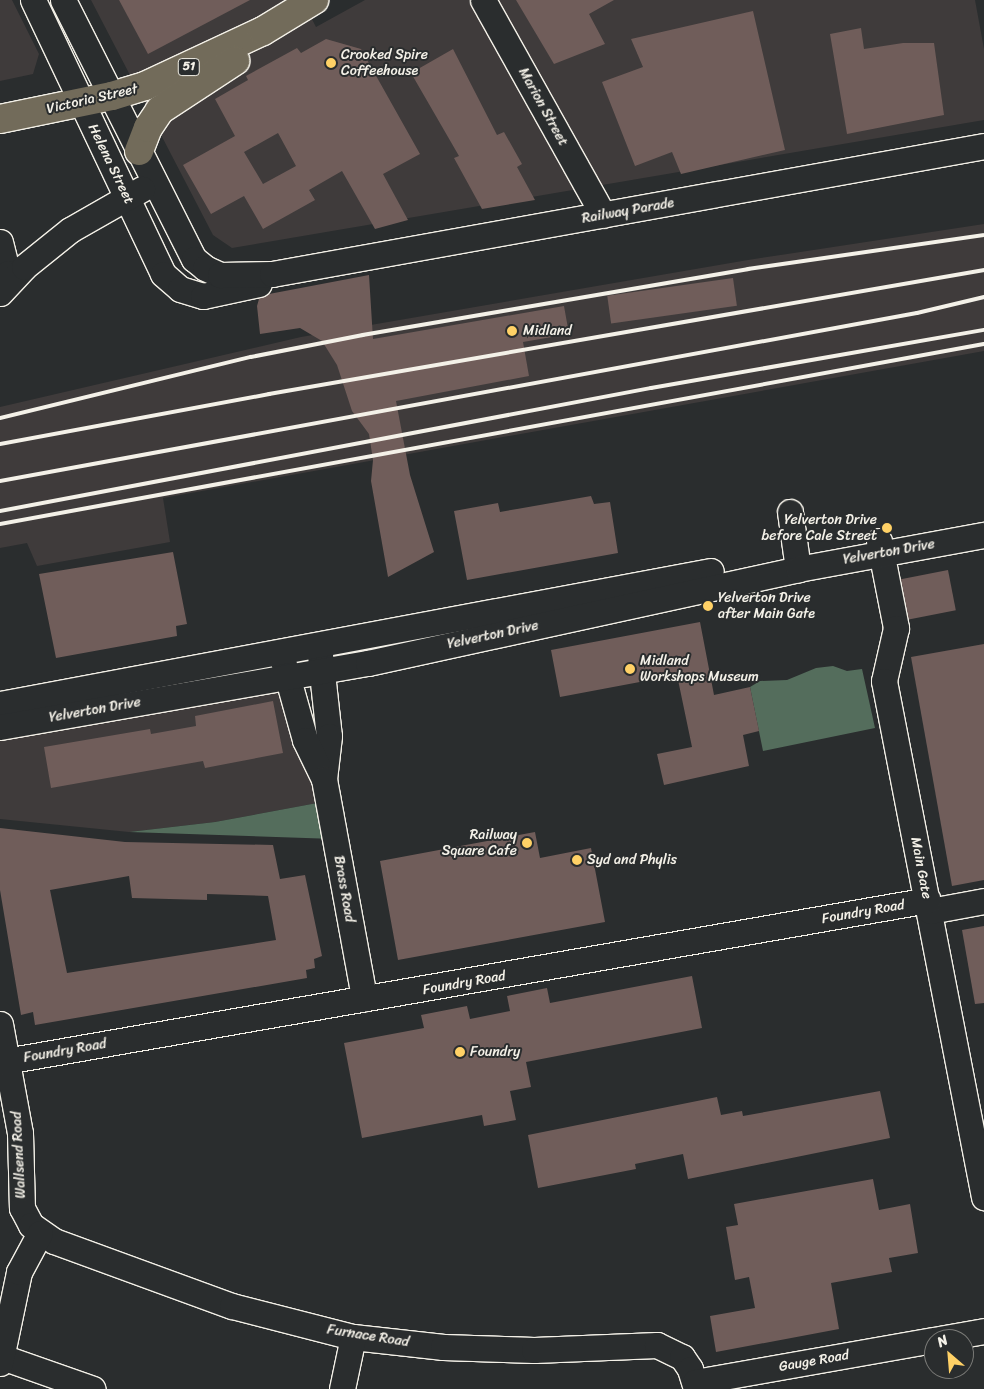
<!DOCTYPE html>
<html>
<head>
<meta charset="utf-8">
<style>
	body { margin:0 }
	#map { position:relative; width:984px; height:1389px; overflow:hidden; background:#2a2d2e; font-family:Sriracha,sans-serif }
	div>[style] { position:absolute }
	.built>* { inset:0; background:#3f3b3b }
	.green>* { inset:0; background:#546d5c }
	.building>* { inset:0; background:#705d5a; transform-origin:0 0 }
	.roads { filter:drop-shadow(1px 0 #f4f1e8) drop-shadow(-1px 0 #f4f1e8) drop-shadow(0 1px #f4f1e8) drop-shadow(0 -1px #f4f1e8) }
	.minor>* { height:25px; margin:-12.5px; padding:0 12.5px; transform-origin:12.5px; border-radius:12.5px; background:#2a2d2e }
	.highway>* { height:28px; margin:-14px; padding:0 14px; transform-origin:14px; border-radius:14px; background:#726b5a }
	.rail>* { height:4px; margin:-2px; padding:0 2px; transform-origin:2px; border-radius:2px; background:#f4f1e8 }
	.dots>* { width:14px; height:14px; translate:-50% -50%; box-sizing:border-box; border:2px solid #2a2d2e; border-radius:50% }
	span { translate:-50% -50%; white-space:nowrap; text-align:center; line-height:1.15; -webkit-text-stroke:4px #2a2d2e; paint-order:stroke }
	.shield-label span { padding:1px 4px; background:#2a2d2e; border:1px solid; border-radius:4px; -webkit-text-stroke-width:0 }
	.shield-label { font-size:12px; color:#f4f1e8; font-weight:700 }
	.poi-label { font-size:14px; color:#f4f1e8 }
	.left { translate:0 -50%; text-align:left }
	.right { translate:-100% -50%; text-align:right }
	.street-label { font-size:14px; color:#f4f1e8 }
	.north { position:absolute; left:924px; top:1329px; width:50px; height:50px; box-sizing:border-box; background:#2a2d2e; border:1px solid #7b7b78; border-radius:50%; rotate:333deg; font-size:14px; font-weight:700; line-height:20px; text-align:center; color:#f4f1e8 }
	.north::after { content:''; display:block; margin:auto; width:18px; height:22px; background:#ffd166; clip-path:polygon(50% 0,100% 100%,50% 72%,0 100%) }
</style>
</head>
<body>
<div id="map">
	<div class="built">
		<div style="clip-path:polygon(0 0,12px 0,39px 54px,33px 74px,0 81px)"></div>
		<div style="clip-path:polygon(91px 0,302px 0,316px 27px,365px 0,975px 0,984px 49px,984px 120px,232px 248px,213px 235px)"></div>
		<div style="clip-path:polygon(984px 224px,984px 351px,163px 498px,170px 542px,37px 566px,27px 543px,0 548px,0 407px,301px 337px,748px 260px)"></div>
		<div style="clip-path:polygon(288px 677px,328px 801px,215px 822px,129px 832px,0 819px,0 727px)"></div>
	</div>
	<div class="green">
		<div style="clip-path:polygon(833px 666px,847px 671px,862px 669px,875px 728px,763px 751px,750px 687px,760px 681px,787px 680px,816px 668px)"></div>
		<div style="clip-path:polygon(328px 801px,335px 839px,129px 832px,215px 822px)"></div>
	</div>
	<div class="building">
		<div style="clip-path:polygon(119px 0,250px 0,148px 54px)"></div>
		<div style="clip-path:polygon(516px 0,614px 0,589px 14px,605px 44px,554px 64px)"></div>
		<div style="clip-path:polygon(753px 11px,785px 150px,681px 174px,672px 152px,635px 166px,602px 82px,643px 67px,631px 39px)"></div>
		<div style="clip-path:polygon(861px 28px,864px 49px,903px 43px,934px 43px,944px 115px,847px 134px,830px 34px)"></div>
		<div style="clip-path:polygon(evenodd,326px 39px,361px 49px,420px 154px,383px 174px,408px 220px,375px 229px,342px 171px,309px 190px,315px 200px,263px 229px,244px 196px,211px 214px,183px 165px,235px 136px,215px 99px,248px 80px,246px 76px,297px 48px,301px 53px,326px 39px,278px 133px,296px 166px,263px 184px,244px 152px,278px 133px)"></div>
		<div style="clip-path:polygon(453px 49px,497px 135px,504px 132px,522px 164px,517px 167px,535px 200px,482px 209px,454px 158px,459px 156px,411px 73px)"></div>
		<div style="clip-path:polygon(369px 275px,373px 339px,564px 306px,569px 334px,523px 342px,529px 376px,396px 401px,410px 475px,434px 552px,388px 577px,371px 481px,373px 460px,369px 434px,352px 411px,337px 365px,322px 341px,300px 328px,260px 334px,257px 306px,259px 299px,269px 294px)"></div>
		<div style="left:733px;top:278px;width:28px;height:127px;rotate:82deg"></div>
		<div style="clip-path:polygon(591px 496px,594px 504px,610px 502px,618px 553px,467px 580px,454px 511px,498px 503px,500px 512px)"></div>
		<div style="clip-path:polygon(173px 552px,187px 624px,176px 626px,177px 636px,56px 658px,39px 574px)"></div>
		<div style="left:948px;top:570px;width:41px;height:48px;rotate:79deg"></div>
		<div style="clip-path:polygon(700px 622px,714px 695px,750px 687px,759px 731px,743px 735px,749px 766px,664px 785px,657px 754px,692px 747px,677px 675px,560px 697px,551px 650px)"></div>
		<div style="clip-path:polygon(984px 644px,984px 880px,952px 886px,911px 657px)"></div>
		<div style="clip-path:polygon(273px 701px,283px 753px,205px 768px,203px 761px,51px 788px,44px 747px,150px 729px,151px 734px,196px 726px,195px 716px)"></div>
		<div style="clip-path:polygon(evenodd,0 828px,125px 842px,273px 845px,280px 879px,305px 875px,322px 956px,314px 959px,315px 968px,306px 970px,307px 978px,35px 1025px,33px 1012px,21px 1015px,0 890px,0 828px,129px 876px,132px 898px,207px 900px,207px 894px,268px 896px,276px 940px,67px 973px,50px 890px,129px 876px)"></div>
		<div style="clip-path:polygon(535px 832px,540px 858px,591px 848px,605px 922px,398px 960px,380px 861px)"></div>
		<div style="clip-path:polygon(984px 926px,984px 1003px,975px 1004px,962px 930px)"></div>
		<div style="clip-path:polygon(692px 976px,702px 1028px,526px 1062px,531px 1087px,510px 1091px,516px 1120px,484px 1126px,482px 1115px,362px 1138px,344px 1043px,424px 1028px,421px 1015px,467px 1006px,470px 1019px,510px 1011px,507px 996px,547px 988px,550px 1003px)"></div>
		<div style="clip-path:polygon(880px 1091px,890px 1138px,688px 1179px,683px 1154px,635px 1164px,636px 1169px,538px 1188px,528px 1135px,717px 1097px,721px 1115px,742px 1111px,743px 1116px)"></div>
		<div style="clip-path:polygon(873px 1179px,879px 1210px,910px 1204px,918px 1253px,889px 1258px,892px 1272px,831px 1283px,839px 1329px,716px 1352px,710px 1316px,755px 1308px,749px 1277px,735px 1280px,726px 1227px,738px 1225px,734px 1204px)"></div>
	</div>
	<div class="roads">
		<div class="minor">
			<div style="left:33px;top:0;width:303px;rotate:64.6deg"></div>
			<div style="left:163px;top:274px;width:23px;rotate:41deg"></div>
			<div style="left:180px;top:289px;width:24px;rotate:17deg"></div>
			<div style="left:203px;top:296px;width:57px;rotate:-12.1deg"></div>
			<div style="left:63px;top:0;width:290px;rotate:63.2deg"></div>
			<div style="left:194px;top:259px;width:14px;rotate:39deg"></div>
			<div style="left:205px;top:268px;width:17px;rotate:25deg"></div>
			<div style="left:220px;top:275px;width:52px;rotate:-1.1deg"></div>
			<div style="left:272px;top:274px;width:723px;rotate:-10.19deg"></div>
			<div style="left:483px;top:0;width:246px;rotate:60.8deg"></div>
			<div style="left:0;top:242px;width:32px;rotate:76deg"></div>
			<div style="left:8px;top:273px;width:14px;rotate:102deg"></div>
			<div style="left:0;top:293px;width:35px;rotate:-47deg"></div>
			<div style="left:24px;top:267px;width:59px;rotate:-38.8deg"></div>
			<div style="left:70px;top:230px;width:83px;rotate:-29.7deg"></div>
			<div style="left:790px;top:512px;width:58px;rotate:82deg"></div>
			<div style="left:879px;top:541px;width:89px;rotate:78.9deg"></div>
			<div style="left:896px;top:628px;width:54px;rotate:102.8deg"></div>
			<div style="left:884px;top:681px;width:526px;rotate:79.03deg"></div>
			<div style="left:320px;top:655px;width:81px;rotate:83.7deg"></div>
			<div style="left:329px;top:736px;width:43px;rotate:96.6deg"></div>
			<div style="left:283px;top:661px;width:82px;rotate:74.4deg"></div>
			<div style="left:305px;top:740px;width:43px;rotate:64deg"></div>
			<div style="left:324px;top:779px;width:223px;rotate:79.6deg"></div>
			<div style="left:0;top:704px;width:723px;rotate:-10.6deg"></div>
			<div style="left:0;top:727px;width:374px;rotate:-9.9deg"></div>
			<div style="left:368px;top:663px;width:440px;rotate:-12.3deg"></div>
			<div style="left:798px;top:569px;width:189px;rotate:-10.4deg"></div>
			<div style="left:930px;top:911px;width:55px;rotate:-10.5deg"></div>
			<div style="left:0;top:1024px;width:111px;rotate:79.6deg"></div>
			<div style="left:20px;top:1133px;width:75px;rotate:88.5deg"></div>
			<div style="left:22px;top:1208px;width:19px;rotate:62deg"></div>
			<div style="left:31px;top:1225px;width:28px;rotate:35deg"></div>
			<div style="left:54px;top:1241px;width:189px;rotate:20.1deg"></div>
			<div style="left:232px;top:1306px;width:125px;rotate:14.4deg"></div>
			<div style="left:353px;top:1337px;width:91px;rotate:6.3deg"></div>
			<div style="left:443px;top:1347px;width:91px;rotate:1.9deg"></div>
			<div style="left:534px;top:1350px;width:123px;rotate:-2.3deg"></div>
			<div style="left:657px;top:1345px;width:28px;rotate:26deg"></div>
			<div style="left:682px;top:1357px;width:14px;rotate:56deg"></div>
			<div style="left:690px;top:1369px;width:21px;rotate:73deg"></div>
			<div style="left:0;top:1062px;width:942px;rotate:-9.9deg"></div>
			<div style="left:939px;top:1339px;width:46px;rotate:-10.1deg"></div>
			<div style="left:2px;top:1357px;width:96px;rotate:19.4deg"></div>
			<div style="left:0;top:1363px;width:93px;rotate:-78.2deg"></div>
			<div style="left:19px;top:1272px;width:44px;rotate:-61.7deg"></div>
			<div style="left:695px;top:1382px;width:243px;rotate:-10deg"></div>
			<div style="left:342px;top:1389px;width:53px;rotate:-78.1deg"></div>
		</div>
		<div class="highway">
			<div style="left:0;top:119px;width:114px;rotate:-11.6deg"></div>
			<div style="left:112px;top:96px;width:34px;rotate:-17deg"></div>
			<div style="left:145px;top:86px;width:130px;rotate:-25deg"></div>
			<div style="left:263px;top:31px;width:60px;rotate:-31.3deg"></div>
			<div style="left:139px;top:151px;width:25px;rotate:-69deg"></div>
			<div style="left:148px;top:128px;width:22px;rotate:-56deg"></div>
			<div style="left:160px;top:110px;width:90px;rotate:-33.2deg"></div>
		</div>
	</div>
	<div class="rail">
		<div style="left:0;top:418px;width:258px;rotate:-13.7deg"></div>
		<div style="left:251px;top:357px;width:114px;rotate:-11.1deg"></div>
		<div style="left:363px;top:335px;width:391px;rotate:-9.7deg"></div>
		<div style="left:748px;top:269px;width:238px;rotate:-8.2deg"></div>
		<div style="left:0;top:444px;width:274px;rotate:-10.5deg"></div>
		<div style="left:269px;top:394px;width:726px;rotate:-9.84deg"></div>
		<div style="left:0;top:481px;width:932px;rotate:-10.38deg"></div>
		<div style="left:917px;top:313px;width:69px;rotate:-13.4deg"></div>
		<div style="left:0;top:511px;width:663px;rotate:-10.7deg"></div>
		<div style="left:651px;top:388px;width:338px;rotate:-9.9deg"></div>
		<div style="left:0;top:524px;width:1000px;rotate:-10.37deg"></div>
	</div>
	<div class="dots">
		<div style="left:331px;top:63px;background:#ffd166"></div>
		<div style="left:512px;top:331px;background:#ffd166"></div>
		<div style="left:887px;top:528px;background:#ffd166"></div>
		<div style="left:708px;top:606px;background:#ffd166"></div>
		<div style="left:630px;top:669px;background:#ffd166"></div>
		<div style="left:527px;top:843px;background:#ffd166"></div>
		<div style="left:577px;top:860px;background:#ffd166"></div>
		<div style="left:460px;top:1052px;background:#ffd166"></div>
	</div>
	<div class="shield-label">
		<span style="left:189px;top:67px">51</span>
	</div>
	<div class="poi-label">
		<span class="left" style="left:341px;top:63px">Crooked Spire<br>Coffeehouse</span>
		<span class="left" style="left:523px;top:331px">Midland</span>
		<span class="right" style="left:877px;top:528px">Yelverton Drive<br>before Cale Street</span>
		<span class="left" style="left:718px;top:606px">Yelverton Drive<br>after Main Gate</span>
		<span class="left" style="left:640px;top:669px">Midland<br>Workshops Museum</span>
		<span class="right" style="left:517px;top:843px">Railway<br>Square Cafe</span>
		<span class="left" style="left:587px;top:860px">Syd and Phylis</span>
		<span class="left" style="left:470px;top:1052px">Foundry</span>
	</div>
	<div class="street-label">
		<span style="left:92px;top:99px;rotate:-13deg">Victoria Street</span>
		<span style="left:543px;top:107px;rotate:61deg">Marion Street</span>
		<span style="left:111px;top:164px;rotate:64deg">Helena Street</span>
		<span style="left:628px;top:211px;rotate:-10deg">Railway Parade</span>
		<span style="left:889px;top:552px;rotate:-10deg">Yelverton Drive</span>
		<span style="left:493px;top:635px;rotate:-12deg">Yelverton Drive</span>
		<span style="left:95px;top:710px;rotate:-10deg">Yelverton Drive</span>
		<span style="left:921px;top:868px;rotate:79deg">Main Gate</span>
		<span style="left:344px;top:889px;rotate:80deg">Brass Road</span>
		<span style="left:863px;top:912px;rotate:-10deg">Foundry Road</span>
		<span style="left:464px;top:983px;rotate:-10deg">Foundry Road</span>
		<span style="left:65px;top:1051px;rotate:-10deg">Foundry Road</span>
		<span style="left:19px;top:1155px;rotate:-93deg">Wallsend Road</span>
		<span style="left:368px;top:1336px;rotate:9deg">Furnace Road</span>
		<span style="left:814px;top:1361px;rotate:-10deg">Gauge Road</span>
	</div>
	<div class="north">N</div>
</div>
</body>
</html>
